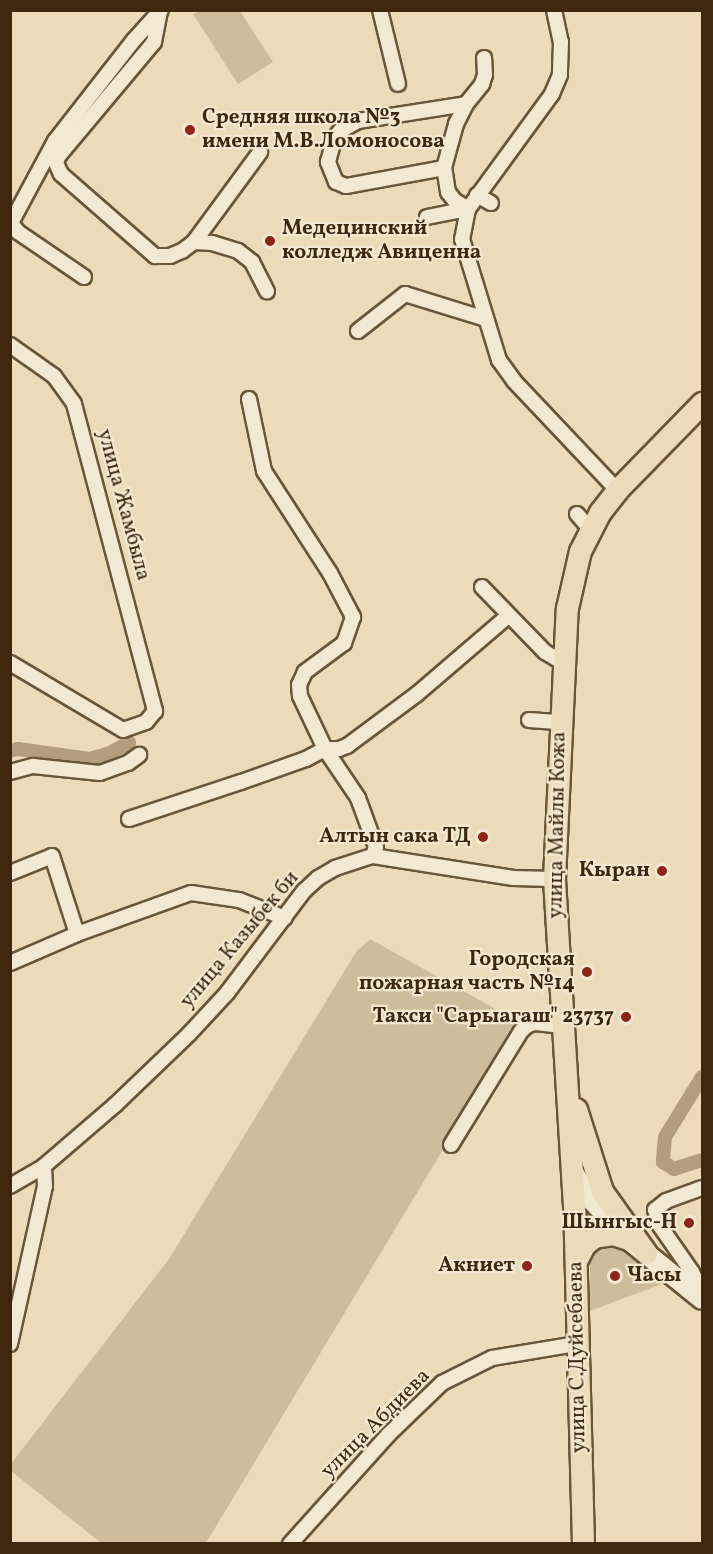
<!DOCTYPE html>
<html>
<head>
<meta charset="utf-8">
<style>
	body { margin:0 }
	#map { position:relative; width:713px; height:1554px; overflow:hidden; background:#ecdbb8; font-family:Vollkorn,serif }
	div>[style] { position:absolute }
	.green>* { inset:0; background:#cebd9b }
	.canal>* { height:14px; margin:-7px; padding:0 7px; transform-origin:7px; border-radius:7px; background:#b09e7e }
	.roads { filter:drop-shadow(2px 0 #695538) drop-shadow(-2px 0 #695538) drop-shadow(0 2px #695538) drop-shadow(0 -2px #695538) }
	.street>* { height:14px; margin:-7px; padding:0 7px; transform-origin:7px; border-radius:7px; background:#f3e8d1 }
	.secondary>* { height:20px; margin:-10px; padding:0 10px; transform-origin:10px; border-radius:10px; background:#f3e8d1 }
	.primary>* { height:21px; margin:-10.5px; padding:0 10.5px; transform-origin:10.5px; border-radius:10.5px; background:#ecdbb8 }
	.dots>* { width:16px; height:16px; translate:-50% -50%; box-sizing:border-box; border:3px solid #f3e8d1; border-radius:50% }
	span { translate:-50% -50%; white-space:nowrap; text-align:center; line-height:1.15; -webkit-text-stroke:4.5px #f3e8d1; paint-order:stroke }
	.poi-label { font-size:21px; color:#3d280e; font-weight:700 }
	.left { translate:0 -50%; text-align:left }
	.right { translate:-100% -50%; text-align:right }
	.street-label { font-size:21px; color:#3d280e }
	.frame { position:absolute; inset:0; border:12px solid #3d280e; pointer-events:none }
</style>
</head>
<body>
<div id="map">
	<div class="green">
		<div style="clip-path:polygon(199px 11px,240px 11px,273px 62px,238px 84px,193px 14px)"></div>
		<div style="clip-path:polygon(370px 939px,508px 1016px,515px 1030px,206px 1543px,101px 1543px,11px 1471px,10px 1465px,169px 1259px,356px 952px)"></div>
		<div style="clip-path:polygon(611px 1238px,667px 1282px,590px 1311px,590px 1252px)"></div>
	</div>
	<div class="canal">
		<div style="left:10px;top:751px;width:8px;rotate:-14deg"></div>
		<div style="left:18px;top:749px;width:72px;rotate:8deg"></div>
		<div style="left:89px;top:759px;width:20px;rotate:-15deg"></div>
		<div style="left:108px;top:754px;width:24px;rotate:-28deg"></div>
		<div style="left:702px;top:1077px;width:70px;rotate:121.7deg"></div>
		<div style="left:665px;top:1137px;width:25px;rotate:95deg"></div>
		<div style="left:663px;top:1162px;width:13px;rotate:32deg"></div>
		<div style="left:674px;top:1169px;width:29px;rotate:-18deg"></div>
	</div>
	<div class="roads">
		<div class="street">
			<div style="left:380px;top:10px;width:76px;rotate:76.3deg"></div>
			<div style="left:554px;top:10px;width:33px;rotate:78deg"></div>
			<div style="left:561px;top:42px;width:33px;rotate:92deg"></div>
			<div style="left:560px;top:75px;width:21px;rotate:113deg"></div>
			<div style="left:552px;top:94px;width:142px;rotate:126.1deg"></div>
			<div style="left:468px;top:209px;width:31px;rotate:101deg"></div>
			<div style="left:462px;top:239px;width:127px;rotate:73deg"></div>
			<div style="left:499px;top:360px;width:26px;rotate:54deg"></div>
			<div style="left:514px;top:381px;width:150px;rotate:46.6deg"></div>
			<div style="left:160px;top:11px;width:32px;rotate:101deg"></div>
			<div style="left:154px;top:42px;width:150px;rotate:129.9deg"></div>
			<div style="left:58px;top:157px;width:6px;rotate:108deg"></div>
			<div style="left:56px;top:163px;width:12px;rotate:66deg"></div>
			<div style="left:61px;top:174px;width:125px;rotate:41.1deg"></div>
			<div style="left:155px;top:256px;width:15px"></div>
			<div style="left:170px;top:256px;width:13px;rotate:-23deg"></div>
			<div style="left:182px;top:251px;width:15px;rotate:-37deg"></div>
			<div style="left:194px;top:242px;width:112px;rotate:-53.7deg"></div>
			<div style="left:444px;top:168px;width:100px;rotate:169.6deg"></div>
			<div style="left:346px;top:186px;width:11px;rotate:-158deg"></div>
			<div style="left:336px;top:182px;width:22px;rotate:-112deg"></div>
			<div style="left:328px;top:162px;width:24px;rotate:-75deg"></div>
			<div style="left:334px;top:139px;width:10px;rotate:-53deg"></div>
			<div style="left:340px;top:131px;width:21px;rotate:-29deg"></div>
			<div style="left:358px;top:121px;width:109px;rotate:-8.9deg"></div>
			<div style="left:477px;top:195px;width:16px;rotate:30deg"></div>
			<div style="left:468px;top:209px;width:15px;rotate:-148deg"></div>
			<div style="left:455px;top:201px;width:11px;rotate:-128deg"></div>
			<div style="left:448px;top:192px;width:24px;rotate:-99deg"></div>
			<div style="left:444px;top:168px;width:46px;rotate:-74.7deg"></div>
			<div style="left:456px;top:124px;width:22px;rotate:-63deg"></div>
			<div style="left:466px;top:104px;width:26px;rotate:-51deg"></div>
			<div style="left:482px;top:84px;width:9px;rotate:-72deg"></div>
			<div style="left:485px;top:75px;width:17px;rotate:-93deg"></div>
			<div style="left:427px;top:217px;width:42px;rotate:-11deg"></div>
			<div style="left:194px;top:242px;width:18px;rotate:3deg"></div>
			<div style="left:212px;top:243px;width:27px;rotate:17deg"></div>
			<div style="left:238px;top:251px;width:18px;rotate:38deg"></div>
			<div style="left:252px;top:262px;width:33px;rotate:63deg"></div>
			<div style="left:84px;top:277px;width:80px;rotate:-145.7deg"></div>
			<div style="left:18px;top:232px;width:11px;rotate:-128deg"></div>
			<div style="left:11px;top:223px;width:93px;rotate:-61.8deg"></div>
			<div style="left:55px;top:141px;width:128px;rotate:-52deg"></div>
			<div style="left:134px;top:40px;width:40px;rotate:-48deg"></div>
			<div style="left:358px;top:331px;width:60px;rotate:-38.2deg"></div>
			<div style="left:405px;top:294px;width:85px;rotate:17.2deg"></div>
			<div style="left:10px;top:345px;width:54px;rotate:35.2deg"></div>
			<div style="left:54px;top:376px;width:34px;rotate:54deg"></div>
			<div style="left:74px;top:404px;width:318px;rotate:75.2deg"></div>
			<div style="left:155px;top:711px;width:14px;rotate:129deg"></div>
			<div style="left:146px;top:722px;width:24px;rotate:161deg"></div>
			<div style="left:123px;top:730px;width:131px;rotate:-149.3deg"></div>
			<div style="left:249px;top:399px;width:74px;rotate:78.2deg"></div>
			<div style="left:264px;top:471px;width:121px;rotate:57.1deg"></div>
			<div style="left:330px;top:573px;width:50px;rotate:62.4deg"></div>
			<div style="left:353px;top:617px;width:28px;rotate:109deg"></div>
			<div style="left:344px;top:643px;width:49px;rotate:143.4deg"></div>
			<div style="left:305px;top:672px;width:14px;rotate:115deg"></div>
			<div style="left:299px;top:685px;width:11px;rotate:85deg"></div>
			<div style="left:300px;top:696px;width:59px;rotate:64.7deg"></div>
			<div style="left:325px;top:749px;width:59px;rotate:56deg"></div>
			<div style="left:358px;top:798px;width:52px;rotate:69.8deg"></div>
			<div style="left:376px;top:847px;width:9px;rotate:108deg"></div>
			<div style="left:577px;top:514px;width:20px;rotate:49deg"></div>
			<div style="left:482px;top:587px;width:91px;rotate:45.9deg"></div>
			<div style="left:545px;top:652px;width:21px;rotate:31deg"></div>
			<div style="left:529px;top:720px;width:31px;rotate:4deg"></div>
			<div style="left:10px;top:772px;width:24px;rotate:-15deg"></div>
			<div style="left:33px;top:766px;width:67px;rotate:6deg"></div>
			<div style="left:100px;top:773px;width:30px;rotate:-20deg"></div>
			<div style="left:128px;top:763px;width:14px;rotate:-36deg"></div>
			<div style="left:129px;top:819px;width:118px;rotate:-18.3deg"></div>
			<div style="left:241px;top:782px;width:69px;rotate:-19.5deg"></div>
			<div style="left:306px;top:759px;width:21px;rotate:-28deg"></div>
			<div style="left:325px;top:749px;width:14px"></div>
			<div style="left:339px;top:749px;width:9px;rotate:-21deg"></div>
			<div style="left:347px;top:746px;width:87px;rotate:-36.6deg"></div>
			<div style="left:417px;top:694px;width:120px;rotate:-40.6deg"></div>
			<div style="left:10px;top:873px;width:45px;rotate:-22deg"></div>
			<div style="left:52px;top:856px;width:82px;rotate:72.2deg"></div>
			<div style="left:10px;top:963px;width:73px;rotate:-23.4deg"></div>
			<div style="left:77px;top:934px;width:121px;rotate:-19.8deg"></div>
			<div style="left:191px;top:893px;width:49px;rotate:8.3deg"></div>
			<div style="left:239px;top:900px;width:49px;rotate:21.4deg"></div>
			<div style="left:451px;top:1145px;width:134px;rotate:-58.4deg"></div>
			<div style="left:521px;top:1031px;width:9px;rotate:-41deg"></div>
			<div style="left:528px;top:1025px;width:8px;rotate:-14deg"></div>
			<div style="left:536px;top:1023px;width:26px;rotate:7deg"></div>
			<div style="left:10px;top:1186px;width:39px;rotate:-30deg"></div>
			<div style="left:44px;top:1166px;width:94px;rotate:-40.7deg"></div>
			<div style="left:115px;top:1105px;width:103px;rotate:-43.8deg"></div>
			<div style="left:189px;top:1034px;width:56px;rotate:-47.2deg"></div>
			<div style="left:227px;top:993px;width:128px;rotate:-53deg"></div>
			<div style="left:304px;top:891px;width:19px;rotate:-43deg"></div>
			<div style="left:318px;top:878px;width:20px;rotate:-30deg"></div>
			<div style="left:335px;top:868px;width:40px;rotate:-18deg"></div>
			<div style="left:373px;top:856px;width:142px;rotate:8.9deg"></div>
			<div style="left:513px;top:878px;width:41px;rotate:1.4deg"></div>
			<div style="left:697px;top:1295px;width:9px;rotate:-77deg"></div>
			<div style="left:699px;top:1286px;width:16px;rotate:-117deg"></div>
			<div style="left:692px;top:1272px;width:56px;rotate:-124.8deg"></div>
			<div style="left:660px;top:1226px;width:17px;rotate:-107deg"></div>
			<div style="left:655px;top:1210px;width:14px;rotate:-39deg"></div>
			<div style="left:666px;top:1201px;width:38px;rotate:-20deg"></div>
			<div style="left:10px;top:1344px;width:162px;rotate:-77.5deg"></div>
			<div style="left:45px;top:1186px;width:20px;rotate:-93deg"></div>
			<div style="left:290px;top:1544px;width:147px;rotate:-48deg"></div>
			<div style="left:388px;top:1435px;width:75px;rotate:-43.9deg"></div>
			<div style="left:442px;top:1383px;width:56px;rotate:-26.6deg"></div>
			<div style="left:492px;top:1358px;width:86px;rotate:-9.4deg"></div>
		</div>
		<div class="secondary">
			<div style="left:572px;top:1171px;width:31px;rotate:57deg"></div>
			<div style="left:589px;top:1197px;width:57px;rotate:47.1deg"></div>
			<div style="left:628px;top:1239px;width:95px;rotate:39deg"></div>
		</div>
		<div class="primary">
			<div style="left:576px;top:1109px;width:86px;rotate:72.4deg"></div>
			<div style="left:602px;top:1191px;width:76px;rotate:54.6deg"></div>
			<div style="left:576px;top:1261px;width:18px;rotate:-63deg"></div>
			<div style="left:584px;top:1245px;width:13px;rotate:-39deg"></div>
			<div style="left:594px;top:1237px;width:19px;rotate:-9deg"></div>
			<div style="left:613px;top:1234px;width:16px;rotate:18deg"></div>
			<div style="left:583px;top:1544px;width:338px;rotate:-91.5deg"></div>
			<div style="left:574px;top:1206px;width:328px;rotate:-93.5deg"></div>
			<div style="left:554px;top:879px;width:271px;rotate:-87.3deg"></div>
			<div style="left:567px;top:608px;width:58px;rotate:-77.2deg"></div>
			<div style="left:580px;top:551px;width:44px;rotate:-62.9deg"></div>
			<div style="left:600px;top:512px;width:28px;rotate:-52deg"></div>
			<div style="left:617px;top:490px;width:122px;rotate:-45.7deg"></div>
		</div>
	</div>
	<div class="dots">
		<div style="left:190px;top:130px;background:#8f2418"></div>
		<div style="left:270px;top:241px;background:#8f2418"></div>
		<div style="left:483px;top:837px;background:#8f2418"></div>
		<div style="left:662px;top:871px;background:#8f2418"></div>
		<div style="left:587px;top:972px;background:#8f2418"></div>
		<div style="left:626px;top:1017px;background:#8f2418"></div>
		<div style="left:689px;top:1223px;background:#8f2418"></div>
		<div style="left:527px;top:1266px;background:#8f2418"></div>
		<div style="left:615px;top:1276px;background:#8f2418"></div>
	</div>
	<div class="poi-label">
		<span class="left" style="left:202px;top:130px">Средняя школа №3<br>имени М.В.Ломоносова</span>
		<span class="left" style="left:282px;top:241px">Медецинский<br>колледж Авиценна</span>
		<span class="right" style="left:471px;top:837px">Алтын сака ТД</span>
		<span class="right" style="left:650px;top:871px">Кыран</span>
		<span class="right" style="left:575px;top:972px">Городская<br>пожарная часть №14</span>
		<span class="right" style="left:614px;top:1017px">Такси "Сарыагаш" 23737</span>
		<span class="right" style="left:677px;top:1223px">Шынгыс-Н</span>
		<span class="right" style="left:515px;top:1266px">Акниет</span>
		<span class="left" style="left:627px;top:1276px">Часы</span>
	</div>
	<div class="street-label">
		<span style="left:123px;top:505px;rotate:75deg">улица Жамбыла</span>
		<span style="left:558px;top:825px;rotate:-89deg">улица Майлы Кожа</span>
		<span style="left:240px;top:940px;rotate:-50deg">улица Казыбек би</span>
		<span style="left:578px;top:1357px;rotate:-91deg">улица С.Дуйсебаева</span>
		<span style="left:376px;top:1424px;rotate:-45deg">улица Абдиева</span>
	</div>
	<div class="frame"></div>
</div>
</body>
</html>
